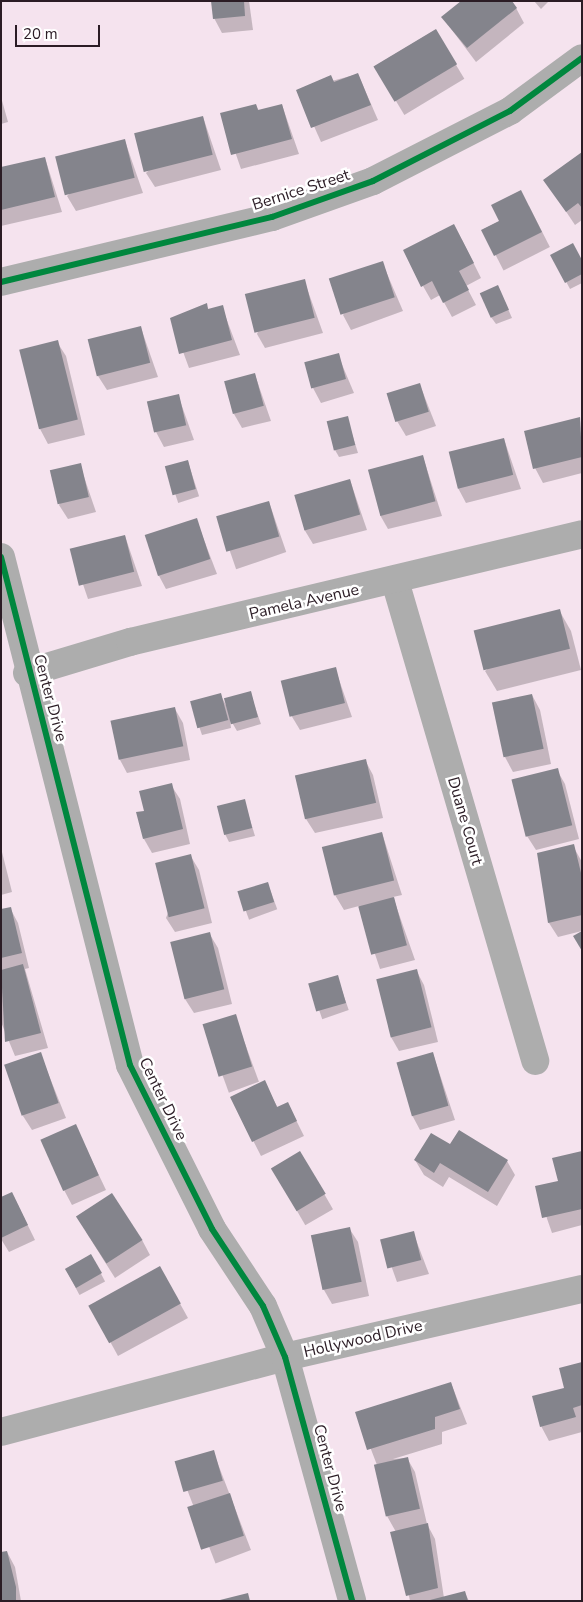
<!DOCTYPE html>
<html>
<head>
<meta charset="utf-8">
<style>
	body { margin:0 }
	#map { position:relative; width:583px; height:1602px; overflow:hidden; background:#f5e3ee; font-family:"Nunito Sans",sans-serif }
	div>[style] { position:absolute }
	.shadow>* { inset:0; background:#0003; transform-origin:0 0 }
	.building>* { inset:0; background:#84848c; transform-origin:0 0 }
	.minor>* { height:28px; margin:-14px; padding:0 14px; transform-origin:14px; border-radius:14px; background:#adadad }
	.cycleway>* { height:6px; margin:-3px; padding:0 3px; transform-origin:3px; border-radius:3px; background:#00873e }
	span { translate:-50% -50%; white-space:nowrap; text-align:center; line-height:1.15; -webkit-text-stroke:5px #fff; paint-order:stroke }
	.street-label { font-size:16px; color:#2b1c25 }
	.frame { position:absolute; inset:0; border:2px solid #2b1c25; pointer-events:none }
	.scale { position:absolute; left:15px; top:25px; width:85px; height:22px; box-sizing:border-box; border:2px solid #2b1c25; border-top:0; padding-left:6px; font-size:15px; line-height:18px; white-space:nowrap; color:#2b1c25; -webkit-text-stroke:4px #fff; paint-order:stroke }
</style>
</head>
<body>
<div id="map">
	<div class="shadow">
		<div style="clip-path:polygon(213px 1px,249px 1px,253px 30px,222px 33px,214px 18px)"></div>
		<div style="clip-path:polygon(534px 1px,549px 1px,541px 9px)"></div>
		<div style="clip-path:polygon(516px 8px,524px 23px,476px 62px,443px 18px)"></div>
		<div style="left:435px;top:30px;width:57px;height:70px;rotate:59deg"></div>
		<div style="clip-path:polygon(358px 74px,378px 120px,321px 142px,298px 90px)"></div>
		<div style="clip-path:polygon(1px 97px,8px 122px,1px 124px)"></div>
		<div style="clip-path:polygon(256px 105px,259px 111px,282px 105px,299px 154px,241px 169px,222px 114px)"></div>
		<div style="clip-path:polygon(203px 117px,221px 170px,155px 187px,146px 173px)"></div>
		<div style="clip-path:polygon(125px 141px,143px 193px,76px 211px,67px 196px)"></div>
		<div style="clip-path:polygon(582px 154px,582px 220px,575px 225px,545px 180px)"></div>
		<div style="clip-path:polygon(45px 158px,62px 212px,1px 226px,1px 168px)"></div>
		<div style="left:529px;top:206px;width:46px;height:52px;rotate:63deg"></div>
		<div style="clip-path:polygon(462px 240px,481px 278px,466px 286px,476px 305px,452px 317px,440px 295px,431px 300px,423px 286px)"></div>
		<div style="clip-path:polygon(552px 255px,582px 262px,582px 283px,570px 289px)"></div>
		<div style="clip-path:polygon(382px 262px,403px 311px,351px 330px,343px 315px)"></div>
		<div style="clip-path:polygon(304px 280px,323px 333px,265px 348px,257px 334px,273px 288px)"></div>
		<div style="clip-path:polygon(498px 286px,512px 318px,496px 324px,491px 317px)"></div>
		<div style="clip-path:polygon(206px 305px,209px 310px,222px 307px,240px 355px,189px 368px,171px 319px)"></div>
		<div style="clip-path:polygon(141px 328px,158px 377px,107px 390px,98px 376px)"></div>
		<div style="clip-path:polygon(57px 342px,66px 356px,85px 435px,48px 444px,40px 429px)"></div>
		<div style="clip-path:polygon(338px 355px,354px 393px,321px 403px,313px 388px)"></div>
		<div style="clip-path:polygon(255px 375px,271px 421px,242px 428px,234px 414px)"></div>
		<div style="clip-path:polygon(420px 385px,436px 426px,406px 436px,397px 421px)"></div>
		<div style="clip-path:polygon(178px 395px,194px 440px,164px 447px,156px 432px)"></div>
		<div style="clip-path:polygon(347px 418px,358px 453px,339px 457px,335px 450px)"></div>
		<div style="clip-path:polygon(580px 418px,582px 473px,543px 483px,535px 468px)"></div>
		<div style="clip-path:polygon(504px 439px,521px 489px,466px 503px,458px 488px)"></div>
		<div style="clip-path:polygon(423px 457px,442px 516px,388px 529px,380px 515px)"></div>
		<div style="left:188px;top:462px;width:36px;height:22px;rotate:72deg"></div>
		<div style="clip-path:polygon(80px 465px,96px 512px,68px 519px,59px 505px)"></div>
		<div style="clip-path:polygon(350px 480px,367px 530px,313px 544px,304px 529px)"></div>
		<div style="left:269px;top:502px;width:53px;height:53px;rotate:71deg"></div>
		<div style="clip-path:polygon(196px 519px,217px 574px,166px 589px,158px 574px)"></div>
		<div style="clip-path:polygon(125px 536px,142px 586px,88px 599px,71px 549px)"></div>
		<div style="clip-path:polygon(559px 610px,571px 631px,581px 670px,497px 691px,485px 671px)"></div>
		<div style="clip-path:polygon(335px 668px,352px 717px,300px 730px,291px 715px)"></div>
		<div style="clip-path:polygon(250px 693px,261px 724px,237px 731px,230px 719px,231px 728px,202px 735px,191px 702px,220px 694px,226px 705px)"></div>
		<div style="clip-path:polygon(532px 695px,540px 710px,551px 764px,513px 772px,505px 757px)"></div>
		<div style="clip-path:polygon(175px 709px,183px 723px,190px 760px,127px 773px,119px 758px)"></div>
		<div style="clip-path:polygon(365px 760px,373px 775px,383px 818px,315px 833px,306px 819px)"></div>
		<div style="clip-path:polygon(557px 770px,565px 784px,579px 839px,536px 850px,527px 836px)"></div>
		<div style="clip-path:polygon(171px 785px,180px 799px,190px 844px,152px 853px,144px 839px,145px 812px)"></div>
		<div style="clip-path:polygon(244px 800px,255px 836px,229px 842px,225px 834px)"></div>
		<div style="clip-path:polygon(382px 833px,402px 895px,393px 897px,415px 960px,380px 969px,359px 906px,344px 910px,335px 895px)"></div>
		<div style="clip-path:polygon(573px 846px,582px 862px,582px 931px,558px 937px,549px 923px,538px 854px)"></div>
		<div style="clip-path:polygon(1px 848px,12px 892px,1px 895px)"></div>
		<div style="clip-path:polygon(190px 855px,199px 870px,212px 923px,175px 932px,166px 918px)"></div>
		<div style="left:268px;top:884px;width:27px;height:30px;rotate:70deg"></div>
		<div style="clip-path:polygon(10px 908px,18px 923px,29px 968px,25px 969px,48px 1048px,15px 1056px,1px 1022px,1px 911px)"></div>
		<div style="clip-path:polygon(209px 933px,218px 948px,232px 1004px,194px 1013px,185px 999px)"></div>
		<div style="clip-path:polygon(416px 970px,424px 985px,438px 1042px,399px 1051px,391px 1037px)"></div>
		<div style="left:337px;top:976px;width:36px;height:28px;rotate:71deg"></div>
		<div style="left:235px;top:1016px;width:70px;height:32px;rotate:70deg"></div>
		<div style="clip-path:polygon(40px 1053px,66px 1118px,32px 1130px,23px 1116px)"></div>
		<div style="clip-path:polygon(433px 1054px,455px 1120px,420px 1130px,412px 1115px)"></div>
		<div style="clip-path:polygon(264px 1082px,278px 1108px,295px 1118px,304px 1136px,261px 1156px,231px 1097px)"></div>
		<div style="clip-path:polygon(75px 1125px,106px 1190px,72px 1205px,64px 1190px)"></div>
		<div style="clip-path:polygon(450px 1146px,507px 1161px,515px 1175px,497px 1206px,449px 1177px,443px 1187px,424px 1175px,415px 1160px)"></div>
		<div style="left:300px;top:1152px;width:66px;height:32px;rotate:60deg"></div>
		<div style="clip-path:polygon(582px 1152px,582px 1225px,552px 1233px,536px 1187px,559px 1182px)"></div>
		<div style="clip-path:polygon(12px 1193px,35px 1240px,9px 1252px,1px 1239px,1px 1198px)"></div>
		<div style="clip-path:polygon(349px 1228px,358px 1242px,369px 1296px,332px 1304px,324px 1290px)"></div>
		<div style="clip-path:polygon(86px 1232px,142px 1240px,150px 1255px,115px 1278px)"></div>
		<div style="clip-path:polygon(413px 1232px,429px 1274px,397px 1282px,382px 1240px)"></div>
		<div style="left:91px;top:1255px;width:30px;height:29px;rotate:62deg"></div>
		<div style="clip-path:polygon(168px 1282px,188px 1318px,118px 1356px,90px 1305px)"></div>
		<div style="clip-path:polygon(582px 1363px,582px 1432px,549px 1441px,541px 1426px)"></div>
		<div style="clip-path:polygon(451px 1383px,467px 1424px,442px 1432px,442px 1444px,393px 1459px,407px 1458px,415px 1472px,427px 1524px,435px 1539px,444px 1598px,465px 1593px,469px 1601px,410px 1601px,396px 1532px,387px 1516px,377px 1465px,357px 1413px)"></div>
		<div style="left:213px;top:1451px;width:106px;height:38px;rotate:69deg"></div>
		<div style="clip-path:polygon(7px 1552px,15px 1567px,21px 1601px,1px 1601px)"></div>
	</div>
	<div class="building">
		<div style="clip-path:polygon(211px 1px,244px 1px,245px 16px,213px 19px)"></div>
		<div style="clip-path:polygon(461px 1px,512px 1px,517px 8px,467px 48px,441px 17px)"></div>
		<div style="left:436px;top:29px;width:41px;height:73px;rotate:59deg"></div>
		<div style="clip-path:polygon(358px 73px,371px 105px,311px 128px,296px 90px,331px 75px,334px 82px)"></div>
		<div style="clip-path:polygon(256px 104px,258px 110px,282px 104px,292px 139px,231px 155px,220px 113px)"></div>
		<div style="left:203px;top:116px;width:40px;height:71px;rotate:76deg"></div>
		<div style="left:125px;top:139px;width:40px;height:72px;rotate:76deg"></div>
		<div style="clip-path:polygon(582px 152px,582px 208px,578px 203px,566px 212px,543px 180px)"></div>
		<div style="clip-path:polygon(45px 157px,55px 197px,1px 210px,1px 167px)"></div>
		<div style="clip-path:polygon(521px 190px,542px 232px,494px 256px,481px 230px,499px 221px,491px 205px)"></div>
		<div style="clip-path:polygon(454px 224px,474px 263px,459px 271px,469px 290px,443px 303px,432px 281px,421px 287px,403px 250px)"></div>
		<div style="clip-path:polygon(573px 243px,582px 260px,582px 274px,565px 283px,550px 255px)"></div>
		<div style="left:383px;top:261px;width:38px;height:57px;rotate:72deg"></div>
		<div style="left:305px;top:279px;width:40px;height:62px;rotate:76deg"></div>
		<div style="left:498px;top:285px;width:27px;height:20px;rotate:66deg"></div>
		<div style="clip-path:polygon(207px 303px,208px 309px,223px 305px,232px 340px,179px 354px,170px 318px)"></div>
		<div style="left:141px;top:326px;width:38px;height:55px;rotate:76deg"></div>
		<div style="left:58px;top:340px;width:82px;height:40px;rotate:76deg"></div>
		<div style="left:339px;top:353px;width:27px;height:36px;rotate:75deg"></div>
		<div style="left:255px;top:373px;width:34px;height:32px;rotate:75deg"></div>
		<div style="left:420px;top:383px;width:30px;height:35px;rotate:73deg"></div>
		<div style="left:179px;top:394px;width:32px;height:33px;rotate:77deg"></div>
		<div style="left:348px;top:416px;width:30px;height:22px;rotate:76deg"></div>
		<div style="clip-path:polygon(580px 417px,582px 457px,533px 469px,524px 431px)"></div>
		<div style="left:504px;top:438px;width:38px;height:57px;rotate:76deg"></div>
		<div style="left:423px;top:455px;width:48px;height:57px;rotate:75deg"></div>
		<div style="left:188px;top:460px;width:30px;height:24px;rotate:75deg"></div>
		<div style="left:81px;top:463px;width:35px;height:32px;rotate:77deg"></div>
		<div style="left:350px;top:479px;width:37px;height:58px;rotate:74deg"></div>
		<div style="left:269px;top:501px;width:37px;height:55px;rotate:74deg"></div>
		<div style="left:197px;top:518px;width:43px;height:55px;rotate:72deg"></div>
		<div style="left:125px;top:535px;width:38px;height:57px;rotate:76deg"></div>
		<div style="left:560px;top:609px;width:41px;height:89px;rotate:76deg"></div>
		<div style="left:336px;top:667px;width:37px;height:57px;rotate:76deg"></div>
		<div style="left:251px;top:691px;width:27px;height:28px;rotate:75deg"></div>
		<div style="left:221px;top:693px;width:28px;height:32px;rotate:75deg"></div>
		<div style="left:532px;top:694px;width:56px;height:41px;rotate:78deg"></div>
		<div style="left:175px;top:707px;width:40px;height:66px;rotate:78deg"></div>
		<div style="left:366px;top:759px;width:45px;height:73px;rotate:77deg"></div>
		<div style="left:558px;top:768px;width:59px;height:48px;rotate:76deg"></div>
		<div style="clip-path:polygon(172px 783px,183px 829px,143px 839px,136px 812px,144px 811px,139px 791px)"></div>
		<div style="left:245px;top:799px;width:30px;height:29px;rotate:76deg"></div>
		<div style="left:382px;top:832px;width:50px;height:62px;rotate:76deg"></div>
		<div style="clip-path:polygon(574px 844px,582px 877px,582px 915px,548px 923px,537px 853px)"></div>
		<div style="left:191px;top:854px;width:56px;height:37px;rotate:76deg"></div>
		<div style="left:268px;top:882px;width:21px;height:32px;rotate:73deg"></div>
		<div style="left:394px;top:897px;width:50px;height:37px;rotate:75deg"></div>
		<div style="clip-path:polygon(11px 907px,22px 953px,1px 958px,1px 909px)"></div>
		<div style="clip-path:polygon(582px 931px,582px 951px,573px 936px)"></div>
		<div style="left:210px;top:932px;width:59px;height:41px;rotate:76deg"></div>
		<div style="clip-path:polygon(23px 964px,41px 1033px,5px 1042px,1px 970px)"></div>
		<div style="left:417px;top:969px;width:60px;height:42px;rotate:76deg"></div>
		<div style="left:338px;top:975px;width:29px;height:31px;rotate:74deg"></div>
		<div style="left:236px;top:1014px;width:55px;height:35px;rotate:73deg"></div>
		<div style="left:41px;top:1052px;width:54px;height:39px;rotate:71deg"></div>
		<div style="left:433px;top:1052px;width:56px;height:38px;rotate:74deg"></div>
		<div style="clip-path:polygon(265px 1080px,277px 1107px,288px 1102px,297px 1121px,252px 1142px,230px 1097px)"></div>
		<div style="left:76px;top:1124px;width:56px;height:39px;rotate:66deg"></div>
		<div style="clip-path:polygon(459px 1130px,508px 1160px,488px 1192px,440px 1163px,434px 1173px,414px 1160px,431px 1133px,450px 1144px)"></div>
		<div style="left:300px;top:1151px;width:50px;height:34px;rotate:59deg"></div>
		<div style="clip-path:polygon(582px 1151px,582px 1209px,542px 1218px,535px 1186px,558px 1181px,552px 1158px)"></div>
		<div style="clip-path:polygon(12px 1192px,28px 1225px,1px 1238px,1px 1197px)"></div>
		<div style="left:112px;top:1193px;width:56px;height:43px;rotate:57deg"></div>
		<div style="left:350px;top:1227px;width:56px;height:40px;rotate:78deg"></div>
		<div style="left:414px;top:1231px;width:30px;height:35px;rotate:76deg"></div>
		<div style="left:91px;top:1254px;width:22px;height:30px;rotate:60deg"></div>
		<div style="left:160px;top:1266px;width:43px;height:82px;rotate:61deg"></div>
		<div style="clip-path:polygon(582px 1362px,582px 1405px,573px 1408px,576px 1417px,540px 1427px,532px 1396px,564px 1388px,559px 1368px)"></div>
		<div style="clip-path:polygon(451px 1382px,460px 1409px,435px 1417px,435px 1429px,367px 1450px,355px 1412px)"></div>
		<div style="left:214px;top:1450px;width:32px;height:41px;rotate:74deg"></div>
		<div style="left:408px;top:1457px;width:53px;height:35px;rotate:77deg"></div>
		<div style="left:230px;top:1493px;width:45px;height:45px;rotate:72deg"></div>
		<div style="clip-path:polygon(428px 1523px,438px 1588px,406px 1596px,390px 1532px)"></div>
		<div style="clip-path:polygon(7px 1551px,16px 1587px,16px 1601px,1px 1601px,1px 1552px)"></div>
		<div style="clip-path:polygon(465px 1591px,468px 1601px,430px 1601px,430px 1600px)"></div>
		<div style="clip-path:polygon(248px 1593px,250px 1601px,221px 1601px,220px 1600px)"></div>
	</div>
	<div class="minor">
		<div style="left:1px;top:282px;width:279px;rotate:-13.5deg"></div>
		<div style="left:272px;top:217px;width:107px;rotate:-19.6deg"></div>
		<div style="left:373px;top:181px;width:154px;rotate:-27.1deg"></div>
		<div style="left:510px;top:111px;width:89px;rotate:-36.4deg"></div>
		<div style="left:1px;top:557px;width:524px;rotate:75.75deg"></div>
		<div style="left:130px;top:1065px;width:183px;rotate:63.4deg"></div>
		<div style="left:212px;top:1229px;width:92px;rotate:56.5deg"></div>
		<div style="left:263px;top:1306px;width:56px;rotate:66.7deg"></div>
		<div style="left:285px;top:1357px;width:253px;rotate:74.6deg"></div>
		<div style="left:395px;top:581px;width:500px;rotate:73.7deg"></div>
		<div style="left:27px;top:673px;width:108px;rotate:-16.8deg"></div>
		<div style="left:130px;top:642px;width:465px;rotate:-13.4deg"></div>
		<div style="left:1px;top:1432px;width:294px;rotate:-14.8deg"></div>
		<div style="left:285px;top:1357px;width:305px;rotate:-12.9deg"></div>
	</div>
	<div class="cycleway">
		<div style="left:1px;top:282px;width:279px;rotate:-13.5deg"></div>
		<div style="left:272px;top:217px;width:107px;rotate:-19.6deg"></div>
		<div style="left:373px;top:181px;width:154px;rotate:-27.1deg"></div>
		<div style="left:510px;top:111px;width:89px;rotate:-36.4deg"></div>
		<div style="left:1px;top:557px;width:524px;rotate:75.75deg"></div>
		<div style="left:130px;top:1065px;width:183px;rotate:63.4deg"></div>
		<div style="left:212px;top:1229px;width:92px;rotate:56.5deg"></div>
		<div style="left:263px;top:1306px;width:56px;rotate:66.7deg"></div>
		<div style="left:285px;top:1357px;width:253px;rotate:74.6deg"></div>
	</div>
	<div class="street-label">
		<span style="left:301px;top:190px;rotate:-18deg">Bernice Street</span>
		<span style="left:304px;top:602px;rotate:-13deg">Pamela Avenue</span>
		<span style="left:50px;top:698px;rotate:75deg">Center Drive</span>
		<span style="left:465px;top:821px;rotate:74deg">Duane Court</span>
		<span style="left:163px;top:1099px;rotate:64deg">Center Drive</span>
		<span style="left:363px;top:1339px;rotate:-13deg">Hollywood Drive</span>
		<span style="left:330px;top:1468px;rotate:75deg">Center Drive</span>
	</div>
	<div class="frame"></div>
	<div class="scale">20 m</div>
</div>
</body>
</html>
